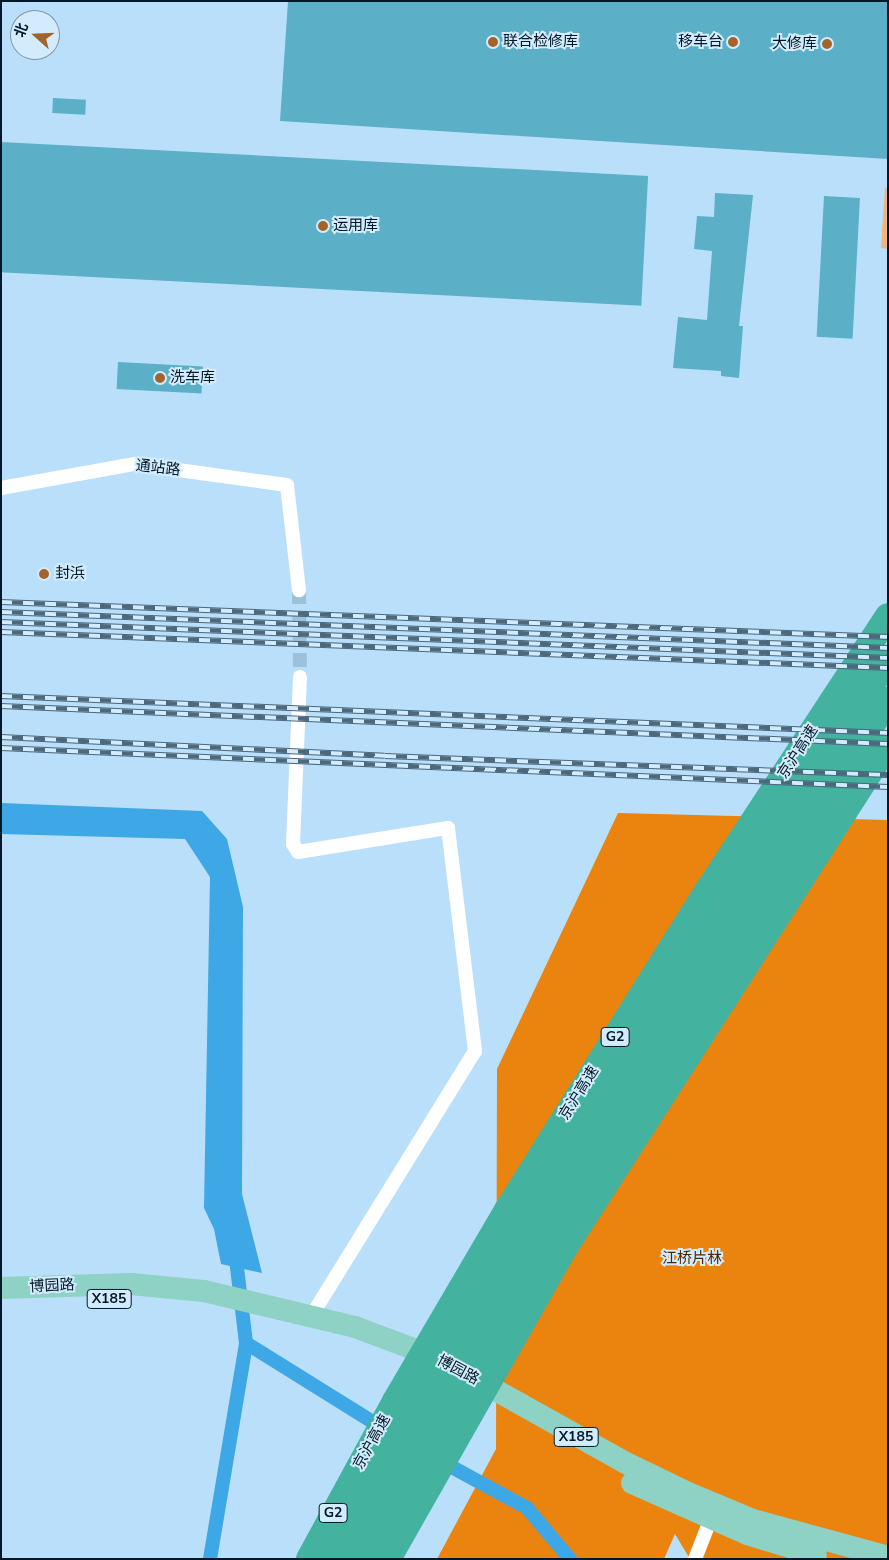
<!DOCTYPE html>
<html>
<head>
<meta charset="utf-8">
<style>
	body { margin:0 }
	#map { position:relative; width:889px; height:1560px; overflow:hidden; background:#badffa; font-family:"Nunito Sans","Noto Sans SC",sans-serif }
	div>[style] { position:absolute }
	.green>* { inset:0; background:#f4b27d }
	.forest>* { inset:0; background:#eb840e }
	.water>* { inset:0; background:#3ea7e6 }
	.canal>* { height:14px; margin:-7px; padding:0 7px; transform-origin:7px; border-radius:7px; background:#3ea7e6 }
	.building>* { inset:0; background:#5bb0c8; transform-origin:0 0 }
	.minor-tunnel>* { height:14px; margin-top:-7px; transform-origin:0; background:repeating-linear-gradient(90deg,#9ec1da 0 14px,transparent 0 21px) }
	.minor>* { height:14px; margin:-7px; padding:0 7px; transform-origin:7px; border-radius:7px; background:#fff }
	.primary>* { height:22px; margin:-11px; padding:0 11px; transform-origin:11px; border-radius:11px; background:#8ed1c5 }
	.motorway>* { height:26px; margin:-13px; padding:0 13px; transform-origin:13px; border-radius:13px; background:#43b29e }
	.rail>* { height:5.5px; margin-top:-2.75px; transform-origin:0; background:repeating-linear-gradient(90deg,#d2ebfd 0 11px,#4b687c 0 22px); box-sizing:border-box; border-block:1px solid #4b687c }
	.dots>* { width:14px; height:14px; translate:-50% -50%; box-sizing:border-box; border:2px solid #d2ebfd; border-radius:50% }
	span { translate:-50% -50%; white-space:nowrap; text-align:center; line-height:1.15; -webkit-text-stroke:4px #d2ebfd; paint-order:stroke }
	.shield-label span { padding:1px 4px; background:#d2ebfd; border:1px solid; border-radius:4px; -webkit-text-stroke-width:0 }
	.shield-label { font-size:14px; color:#001827; font-weight:700 }
	.poi-label { font-size:15px; color:#001827 }
	.left { translate:0 -50%; text-align:left }
	.right { translate:-100% -50%; text-align:right }
	.street-label { font-size:15px; color:#001827 }
	.park-label { font-size:15px; color:#502800 }
	.frame { position:absolute; inset:0; border:2px solid #001827; pointer-events:none }
	.north { position:absolute; left:10px; top:10px; width:50px; height:50px; box-sizing:border-box; background:#d2ebfd; border:1px solid #7e97a7; border-radius:50%; rotate:290deg; font-size:14px; font-weight:700; line-height:20px; text-align:center; color:#001827 }
	.north::after { content:''; display:block; margin:auto; width:18px; height:22px; background:#a3642c; clip-path:polygon(50% 0,100% 100%,50% 72%,0 100%) }
</style>
</head>
<body>
<div id="map">
	<div class="green">
		<div style="clip-path:polygon(885px 188px,888px 188px,888px 249px,881px 248px)"></div>
	</div>
	<div class="forest">
		<div style="clip-path:polygon(618px 813px,888px 820px,888px 1559px,690px 1559px,675px 1534px,664px 1559px,437px 1559px,496px 1449px,497px 1069px)"></div>
	</div>
	<div class="water">
		<div style="clip-path:polygon(1px 803px,202px 811px,227px 839px,243px 907px,242px 1194px,262px 1273px,221px 1264px,214px 1229px,204px 1208px,210px 877px,185px 839px,1px 834px)"></div>
	</div>
	<div class="canal">
		<div style="left:246px;top:1343px;width:165px;rotate:31.9deg"></div>
		<div style="left:439px;top:1460px;width:100px;rotate:28.6deg"></div>
		<div style="left:527px;top:1508px;width:67px;rotate:49.9deg"></div>
		<div style="left:210px;top:1559px;width:219px;rotate:-80.5deg"></div>
		<div style="left:246px;top:1343px;width:93px;rotate:-96.8deg"></div>
	</div>
	<div class="building">
		<div style="clip-path:polygon(288px 1px,888px 1px,888px 159px,280px 121px)"></div>
		<div style="left:53px;top:98px;width:33px;height:15px;rotate:3deg"></div>
		<div style="left:1px;top:142px;width:648px;height:130px;rotate:3deg"></div>
		<div style="clip-path:polygon(715px 193px,753px 195px,739px 326px,743px 326px,739px 378px,721px 376px,721px 371px,673px 368px,678px 317px,707px 320px,712px 251px,694px 249px,697px 216px,714px 217px)"></div>
		<div style="left:824px;top:196px;width:36px;height:141px;rotate:3deg"></div>
		<div style="left:118px;top:362px;width:85px;height:27px;rotate:3deg"></div>
	</div>
	<div class="minor-tunnel">
		<div style="left:299px;top:590px;width:87px;rotate:89.3deg"></div>
	</div>
	<div class="minor">
		<div style="left:1px;top:488px;width:136px;rotate:-10.2deg"></div>
		<div style="left:135px;top:464px;width:153px;rotate:7.9deg"></div>
		<div style="left:287px;top:485px;width:106px;rotate:83.5deg"></div>
		<div style="left:300px;top:677px;width:167px;rotate:92.4deg"></div>
		<div style="left:293px;top:844px;width:9px;rotate:58deg"></div>
		<div style="left:298px;top:852px;width:152px;rotate:-9.1deg"></div>
		<div style="left:448px;top:828px;width:225px;rotate:83.1deg"></div>
		<div style="left:475px;top:1051px;width:310px;rotate:121.7deg"></div>
		<div style="left:695px;top:1559px;width:49px;rotate:-68.6deg"></div>
	</div>
	<div class="primary">
		<div style="left:1px;top:1288px;width:130px;rotate:-1.8deg"></div>
		<div style="left:131px;top:1284px;width:73px;rotate:5.5deg"></div>
		<div style="left:204px;top:1291px;width:155px;rotate:13.4deg"></div>
		<div style="left:355px;top:1327px;width:91px;rotate:20.6deg"></div>
		<div style="left:472px;top:1377px;width:174px;rotate:29.2deg"></div>
		<div style="left:624px;top:1462px;width:71px;rotate:25.8deg"></div>
		<div style="left:688px;top:1493px;width:70px;rotate:22.6deg"></div>
		<div style="left:753px;top:1520px;width:140px;rotate:15.3deg"></div>
		<div style="left:632px;top:1483px;width:126px;rotate:23.9deg"></div>
		<div style="left:747px;top:1534px;width:72px;rotate:16.9deg"></div>
	</div>
	<div class="motorway">
		<div style="left:309px;top:1559px;width:180px;rotate:-61.4deg"></div>
		<div style="left:395px;top:1401px;width:221px;rotate:-59.6deg"></div>
		<div style="left:507px;top:1210px;width:381px;rotate:-57.9deg"></div>
		<div style="left:710px;top:887px;width:324px;rotate:-56.7deg"></div>
		<div style="left:335px;top:1559px;width:272px;rotate:-60.7deg"></div>
		<div style="left:468px;top:1322px;width:231px;rotate:-59deg"></div>
		<div style="left:587px;top:1124px;width:554px;rotate:-57.08deg"></div>
		<div style="left:361px;top:1559px;width:259px;rotate:-60.7deg"></div>
		<div style="left:488px;top:1333px;width:229px;rotate:-58.7deg"></div>
		<div style="left:607px;top:1137px;width:520px;rotate:-57.26deg"></div>
		<div style="left:388px;top:1559px;width:360px;rotate:-60.4deg"></div>
		<div style="left:566px;top:1246px;width:596px;rotate:-57.32deg"></div>
	</div>
	<div class="rail">
		<div style="left:1px;top:602px;width:888px;rotate:2.26deg"></div>
		<div style="left:1px;top:612px;width:888px;rotate:2.32deg"></div>
		<div style="left:1px;top:622px;width:888px;rotate:2.32deg"></div>
		<div style="left:1px;top:632px;width:888px;rotate:2.32deg"></div>
		<div style="left:1px;top:696px;width:888px;rotate:2.39deg"></div>
		<div style="left:1px;top:706px;width:888px;rotate:2.45deg"></div>
		<div style="left:1px;top:737px;width:384px;rotate:2.8deg"></div>
		<div style="left:385px;top:756px;width:503px;rotate:2.16deg"></div>
		<div style="left:1px;top:748px;width:888px;rotate:2.52deg"></div>
	</div>
	<div class="dots">
		<div style="left:493px;top:42px;background:#a3642c"></div>
		<div style="left:733px;top:42px;background:#a3642c"></div>
		<div style="left:827px;top:44px;background:#a3642c"></div>
		<div style="left:323px;top:226px;background:#a3642c"></div>
		<div style="left:160px;top:378px;background:#a3642c"></div>
		<div style="left:44px;top:574px;background:#a3642c"></div>
	</div>
	<div class="shield-label">
		<span style="left:615px;top:1037px">G2</span>
		<span style="left:109px;top:1299px">X185</span>
		<span style="left:576px;top:1437px">X185</span>
		<span style="left:333px;top:1513px">G2</span>
	</div>
	<div class="poi-label">
		<span class="left" style="left:503px;top:42px">联合检修库</span>
		<span class="right" style="left:723px;top:42px">移车台</span>
		<span class="right" style="left:817px;top:44px">大修库</span>
		<span class="left" style="left:333px;top:226px">运用库</span>
		<span class="left" style="left:170px;top:378px">洗车库</span>
		<span class="left" style="left:55px;top:574px">封浜</span>
	</div>
	<div class="street-label">
		<span style="left:158px;top:468px;rotate:6deg">通站路</span>
		<span style="left:798px;top:752px;rotate:-57deg">京沪高速</span>
		<span style="left:579px;top:1093px;rotate:-58deg">京沪高速</span>
		<span style="left:52px;top:1286px;rotate:-3deg">博园路</span>
		<span style="left:458px;top:1370px;rotate:28deg">博园路</span>
		<span style="left:372px;top:1442px;rotate:-61deg">京沪高速</span>
	</div>
	<div class="park-label">
		<span style="left:692px;top:1259px">江桥片林</span>
	</div>
	<div class="frame"></div>
	<div class="north">北</div>
</div>
</body>
</html>
